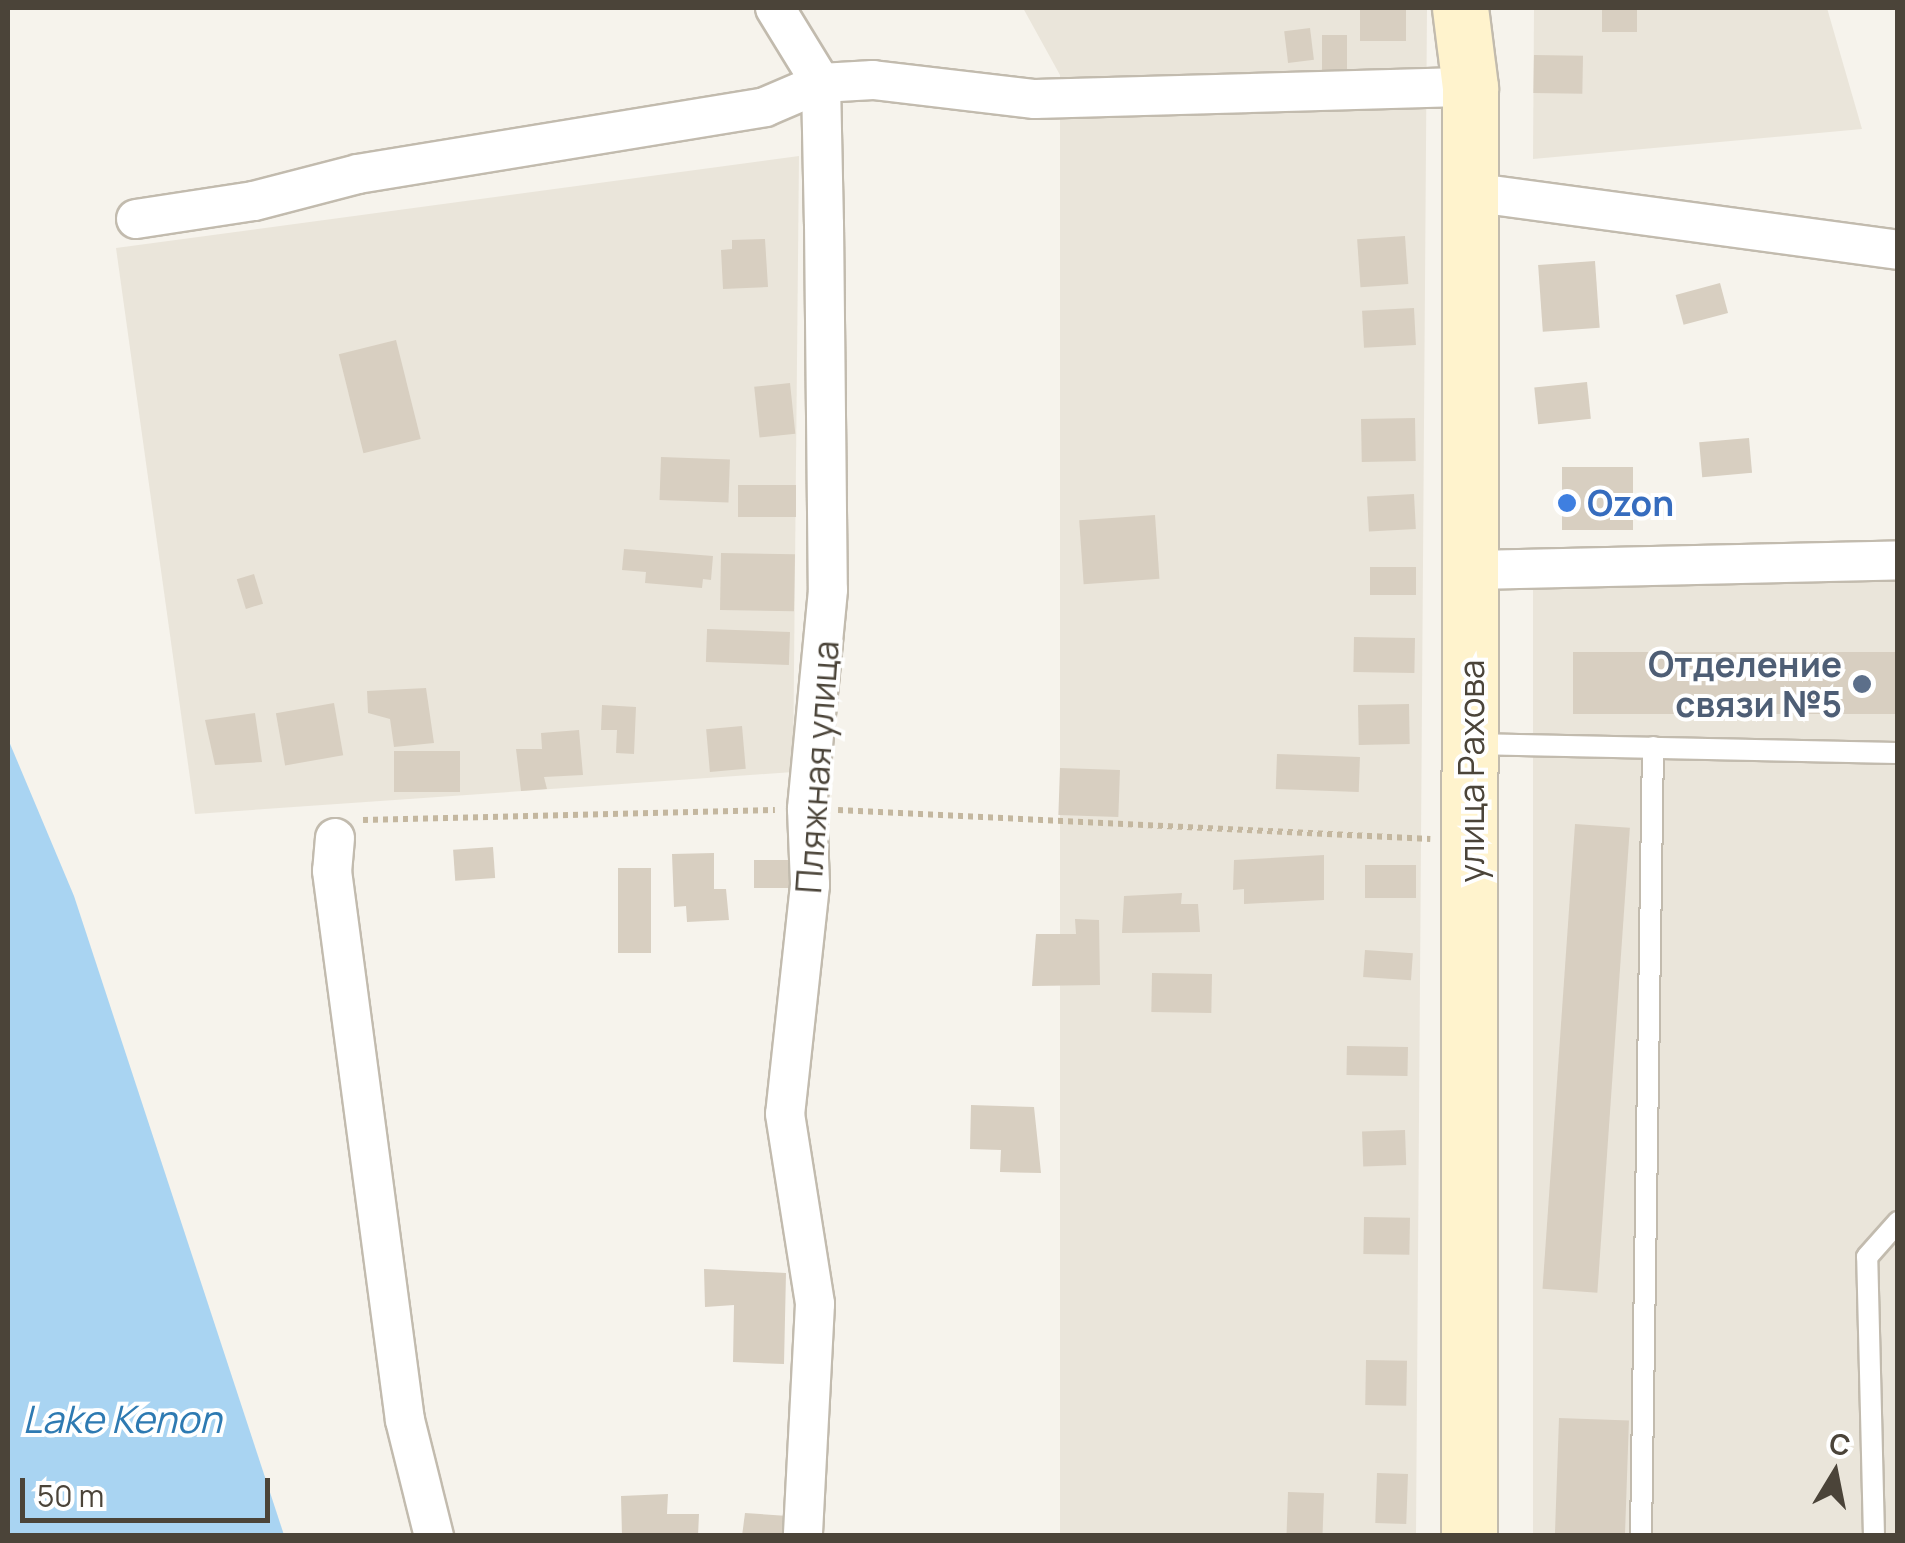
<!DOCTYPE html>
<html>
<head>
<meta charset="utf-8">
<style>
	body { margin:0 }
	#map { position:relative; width:1905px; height:1543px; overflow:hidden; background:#f6f3ec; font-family:Manrope,sans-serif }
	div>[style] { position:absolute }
	.residential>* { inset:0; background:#eae5da; transform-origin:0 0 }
	.water>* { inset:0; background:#a9d4f2 }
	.building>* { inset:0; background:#d8cfc1; transform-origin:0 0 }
	.path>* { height:6px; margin-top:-3px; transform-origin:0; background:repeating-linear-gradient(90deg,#c4b79f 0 5px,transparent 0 10px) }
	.roads { filter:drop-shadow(2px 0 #c2bbae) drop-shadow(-2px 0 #c2bbae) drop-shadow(0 2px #c2bbae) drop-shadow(0 -2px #c2bbae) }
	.lane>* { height:20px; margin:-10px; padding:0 10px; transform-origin:10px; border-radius:10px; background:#fff }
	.street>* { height:38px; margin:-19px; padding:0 19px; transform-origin:19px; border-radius:19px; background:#fff }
	.secondary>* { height:55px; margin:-27.5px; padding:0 27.5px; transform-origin:27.5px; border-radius:27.5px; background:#fff3cd }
	.dots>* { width:28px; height:28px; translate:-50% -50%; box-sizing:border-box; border:5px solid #fff; border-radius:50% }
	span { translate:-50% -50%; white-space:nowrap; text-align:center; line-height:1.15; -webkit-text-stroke:8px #fff; paint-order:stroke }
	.shop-label { font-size:35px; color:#366cbe; font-weight:700 }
	.left { translate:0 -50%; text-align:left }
	.service-label { font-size:35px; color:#4e5e75; font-weight:700 }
	.right { translate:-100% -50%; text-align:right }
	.street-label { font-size:35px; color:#4b4439 }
	.water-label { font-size:38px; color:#2e7ab2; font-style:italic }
	.frame { position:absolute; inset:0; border:10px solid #4b4439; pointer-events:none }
	.north { position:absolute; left:1785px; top:1423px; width:100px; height:100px; -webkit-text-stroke:8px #fff; paint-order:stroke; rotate:10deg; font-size:28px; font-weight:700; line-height:40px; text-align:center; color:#4b4439 }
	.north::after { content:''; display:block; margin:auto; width:35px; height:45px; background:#4b4439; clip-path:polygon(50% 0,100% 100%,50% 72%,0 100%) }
	.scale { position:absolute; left:20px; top:1478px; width:250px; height:45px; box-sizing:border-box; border:5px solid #4b4439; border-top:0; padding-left:12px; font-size:30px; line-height:35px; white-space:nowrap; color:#4b4439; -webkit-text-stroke:8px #fff; paint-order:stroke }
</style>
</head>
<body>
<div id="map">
	<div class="residential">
		<div style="clip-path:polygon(1023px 8px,1427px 8px,1416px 1535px,1060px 1535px,1060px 75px)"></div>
		<div style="clip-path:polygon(1534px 8px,1827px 8px,1862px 129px,1533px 159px)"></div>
		<div style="clip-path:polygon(799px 156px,793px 772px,195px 814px,116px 248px)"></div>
		<div style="left:1897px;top:573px;width:962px;height:364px;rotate:90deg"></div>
	</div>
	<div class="water">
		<div style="clip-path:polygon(8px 739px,74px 896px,284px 1535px,8px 1535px)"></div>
	</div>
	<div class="building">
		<div style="left:1360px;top:8px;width:46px;height:33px"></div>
		<div style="left:1602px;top:8px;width:35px;height:24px"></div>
		<div style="left:1310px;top:28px;width:32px;height:26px;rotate:83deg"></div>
		<div style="left:1347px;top:35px;width:44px;height:25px;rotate:90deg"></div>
		<div style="left:1534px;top:55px;width:49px;height:38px;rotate:1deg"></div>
		<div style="left:1405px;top:236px;width:48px;height:48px;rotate:86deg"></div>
		<div style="clip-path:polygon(765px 239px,768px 287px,723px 289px,721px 250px,732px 249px,732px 240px)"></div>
		<div style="left:1595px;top:261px;width:67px;height:57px;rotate:86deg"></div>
		<div style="left:1720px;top:283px;width:31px;height:46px;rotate:75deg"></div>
		<div style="left:1414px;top:308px;width:37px;height:52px;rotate:87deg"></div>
		<div style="left:396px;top:340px;width:102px;height:59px;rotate:76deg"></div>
		<div style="left:1587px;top:382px;width:37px;height:53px;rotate:84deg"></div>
		<div style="left:790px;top:383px;width:51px;height:36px;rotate:84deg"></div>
		<div style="left:1415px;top:418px;width:43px;height:54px;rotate:89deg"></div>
		<div style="left:1749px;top:438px;width:35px;height:50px;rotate:85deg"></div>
		<div style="left:661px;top:457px;width:69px;height:43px;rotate:2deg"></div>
		<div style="left:1633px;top:467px;width:63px;height:71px;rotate:90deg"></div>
		<div style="left:796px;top:485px;width:32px;height:58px;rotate:90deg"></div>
		<div style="left:1414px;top:494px;width:35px;height:47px;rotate:87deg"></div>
		<div style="left:1155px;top:515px;width:64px;height:76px;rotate:86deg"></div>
		<div style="clip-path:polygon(624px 549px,713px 556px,711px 580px,703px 579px,702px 588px,645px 583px,646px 572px,622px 570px)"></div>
		<div style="left:721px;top:553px;width:74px;height:57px;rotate:1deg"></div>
		<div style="left:1416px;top:567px;width:28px;height:46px;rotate:90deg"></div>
		<div style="left:254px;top:574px;width:31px;height:18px;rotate:73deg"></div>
		<div style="left:790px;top:632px;width:33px;height:83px;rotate:92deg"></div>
		<div style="left:1354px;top:637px;width:61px;height:35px;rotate:1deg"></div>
		<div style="left:1573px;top:652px;width:325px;height:62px"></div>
		<div style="clip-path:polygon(426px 688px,434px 743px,394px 747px,390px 719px,368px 713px,367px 691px)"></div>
		<div style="left:334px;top:703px;width:53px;height:59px;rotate:80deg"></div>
		<div style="left:1409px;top:704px;width:40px;height:51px;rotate:89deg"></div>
		<div style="clip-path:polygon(602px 705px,636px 707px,634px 754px,616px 753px,617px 730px,601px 730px)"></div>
		<div style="clip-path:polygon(255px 713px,262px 762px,215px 765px,205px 720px)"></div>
		<div style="left:742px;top:726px;width:43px;height:36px;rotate:85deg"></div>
		<div style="clip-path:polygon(579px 730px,583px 775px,544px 777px,547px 789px,521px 791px,516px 749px,542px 749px,541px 733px)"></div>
		<div style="left:394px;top:751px;width:66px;height:41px"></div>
		<div style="left:1277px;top:754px;width:83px;height:35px;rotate:2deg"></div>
		<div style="left:1060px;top:768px;width:60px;height:47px;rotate:2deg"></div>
		<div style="left:1575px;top:824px;width:55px;height:466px;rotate:4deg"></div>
		<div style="left:493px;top:847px;width:31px;height:40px;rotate:86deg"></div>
		<div style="clip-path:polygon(714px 853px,714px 889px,726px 889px,729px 920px,687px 922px,686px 906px,674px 907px,672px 854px)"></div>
		<div style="clip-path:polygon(1324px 855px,1324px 900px,1244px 904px,1244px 889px,1233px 890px,1234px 860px)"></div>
		<div style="left:754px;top:860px;width:39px;height:28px"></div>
		<div style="left:1365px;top:865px;width:51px;height:33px"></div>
		<div style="left:618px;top:868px;width:33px;height:85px"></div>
		<div style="clip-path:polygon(1182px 893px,1181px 904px,1198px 904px,1200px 932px,1122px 933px,1124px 896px)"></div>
		<div style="clip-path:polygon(1075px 919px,1099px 920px,1100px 985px,1032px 986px,1036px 934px,1076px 934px)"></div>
		<div style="left:1365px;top:950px;width:48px;height:27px;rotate:4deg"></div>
		<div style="left:1152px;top:973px;width:60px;height:39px;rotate:1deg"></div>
		<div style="left:1347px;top:1046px;width:61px;height:29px;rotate:1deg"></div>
		<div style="clip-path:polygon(971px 1105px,1034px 1107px,1041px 1173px,1000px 1172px,1001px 1150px,970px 1149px)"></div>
		<div style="left:1405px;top:1130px;width:35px;height:43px;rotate:88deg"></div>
		<div style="left:1364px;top:1217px;width:46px;height:37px;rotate:1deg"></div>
		<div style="clip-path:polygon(704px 1269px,786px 1273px,784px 1364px,733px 1362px,734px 1305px,705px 1307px)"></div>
		<div style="left:1366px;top:1360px;width:41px;height:45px;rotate:1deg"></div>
		<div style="left:1559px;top:1418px;width:70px;height:118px;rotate:2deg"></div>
		<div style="left:1377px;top:1473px;width:31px;height:50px;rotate:2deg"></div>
		<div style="left:1288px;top:1492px;width:36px;height:44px;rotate:2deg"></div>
		<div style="clip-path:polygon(668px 1494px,667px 1514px,699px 1514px,698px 1536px,622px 1536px,621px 1496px)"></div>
		<div style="clip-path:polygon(745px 1513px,788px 1516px,786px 1536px,742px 1536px)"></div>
	</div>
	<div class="path">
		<div style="left:838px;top:810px;width:593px;rotate:2.8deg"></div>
		<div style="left:363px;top:820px;width:412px;rotate:-1.4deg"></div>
	</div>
	<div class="roads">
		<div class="lane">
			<div style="left:1470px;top:744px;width:428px;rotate:1.2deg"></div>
			<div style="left:1641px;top:1536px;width:789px;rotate:-89.13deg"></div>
			<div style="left:1874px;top:1536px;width:279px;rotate:-91.4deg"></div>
			<div style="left:1867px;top:1257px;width:47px;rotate:-48.5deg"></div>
		</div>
		<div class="street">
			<div style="left:775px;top:8px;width:88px;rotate:58.5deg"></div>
			<div style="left:821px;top:83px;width:141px;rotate:88.8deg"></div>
			<div style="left:824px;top:224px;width:366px;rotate:89.4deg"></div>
			<div style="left:828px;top:590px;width:220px;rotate:95.5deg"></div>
			<div style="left:807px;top:809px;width:76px;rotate:87.7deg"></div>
			<div style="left:810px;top:885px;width:230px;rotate:96.2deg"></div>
			<div style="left:785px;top:1114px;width:192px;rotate:81deg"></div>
			<div style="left:815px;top:1304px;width:232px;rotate:93deg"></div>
			<div style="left:1470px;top:192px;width:432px;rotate:7.7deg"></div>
			<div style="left:136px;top:219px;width:119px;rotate:-8.7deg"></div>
			<div style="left:254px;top:201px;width:107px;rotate:-14.6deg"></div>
			<div style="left:358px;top:174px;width:412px;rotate:-9.3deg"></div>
			<div style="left:765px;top:107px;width:61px;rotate:-23.2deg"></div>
			<div style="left:821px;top:83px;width:52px;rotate:-3.3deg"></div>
			<div style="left:873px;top:80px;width:163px;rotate:6.7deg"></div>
			<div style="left:1035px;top:99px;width:435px;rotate:-1.6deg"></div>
			<div style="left:1472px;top:570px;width:426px;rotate:-1.3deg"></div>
			<div style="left:335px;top:838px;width:33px;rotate:95deg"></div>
			<div style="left:332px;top:871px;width:554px;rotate:82.43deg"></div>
			<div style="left:405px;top:1420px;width:120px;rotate:76deg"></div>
		</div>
		<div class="secondary">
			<div style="left:1460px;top:8px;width:80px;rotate:82.8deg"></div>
			<div style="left:1470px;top:87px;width:1449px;rotate:90.04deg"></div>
		</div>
	</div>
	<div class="dots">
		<div style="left:1567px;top:503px;background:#3f7fe0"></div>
		<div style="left:1862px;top:684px;background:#5c6f8a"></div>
	</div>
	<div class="shop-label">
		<span class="left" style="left:1587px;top:503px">Ozon</span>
	</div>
	<div class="service-label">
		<span class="right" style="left:1842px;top:684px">Отделение<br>связи №5</span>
	</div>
	<div class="street-label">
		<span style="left:817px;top:767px;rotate:-86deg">Пляжная улица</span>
		<span style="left:1471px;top:771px;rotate:-90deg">улица Рахова</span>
	</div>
	<div class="water-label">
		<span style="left:122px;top:1419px">Lake Kenon</span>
	</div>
	<div class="frame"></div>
	<div class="north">С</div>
	<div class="scale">50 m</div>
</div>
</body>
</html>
